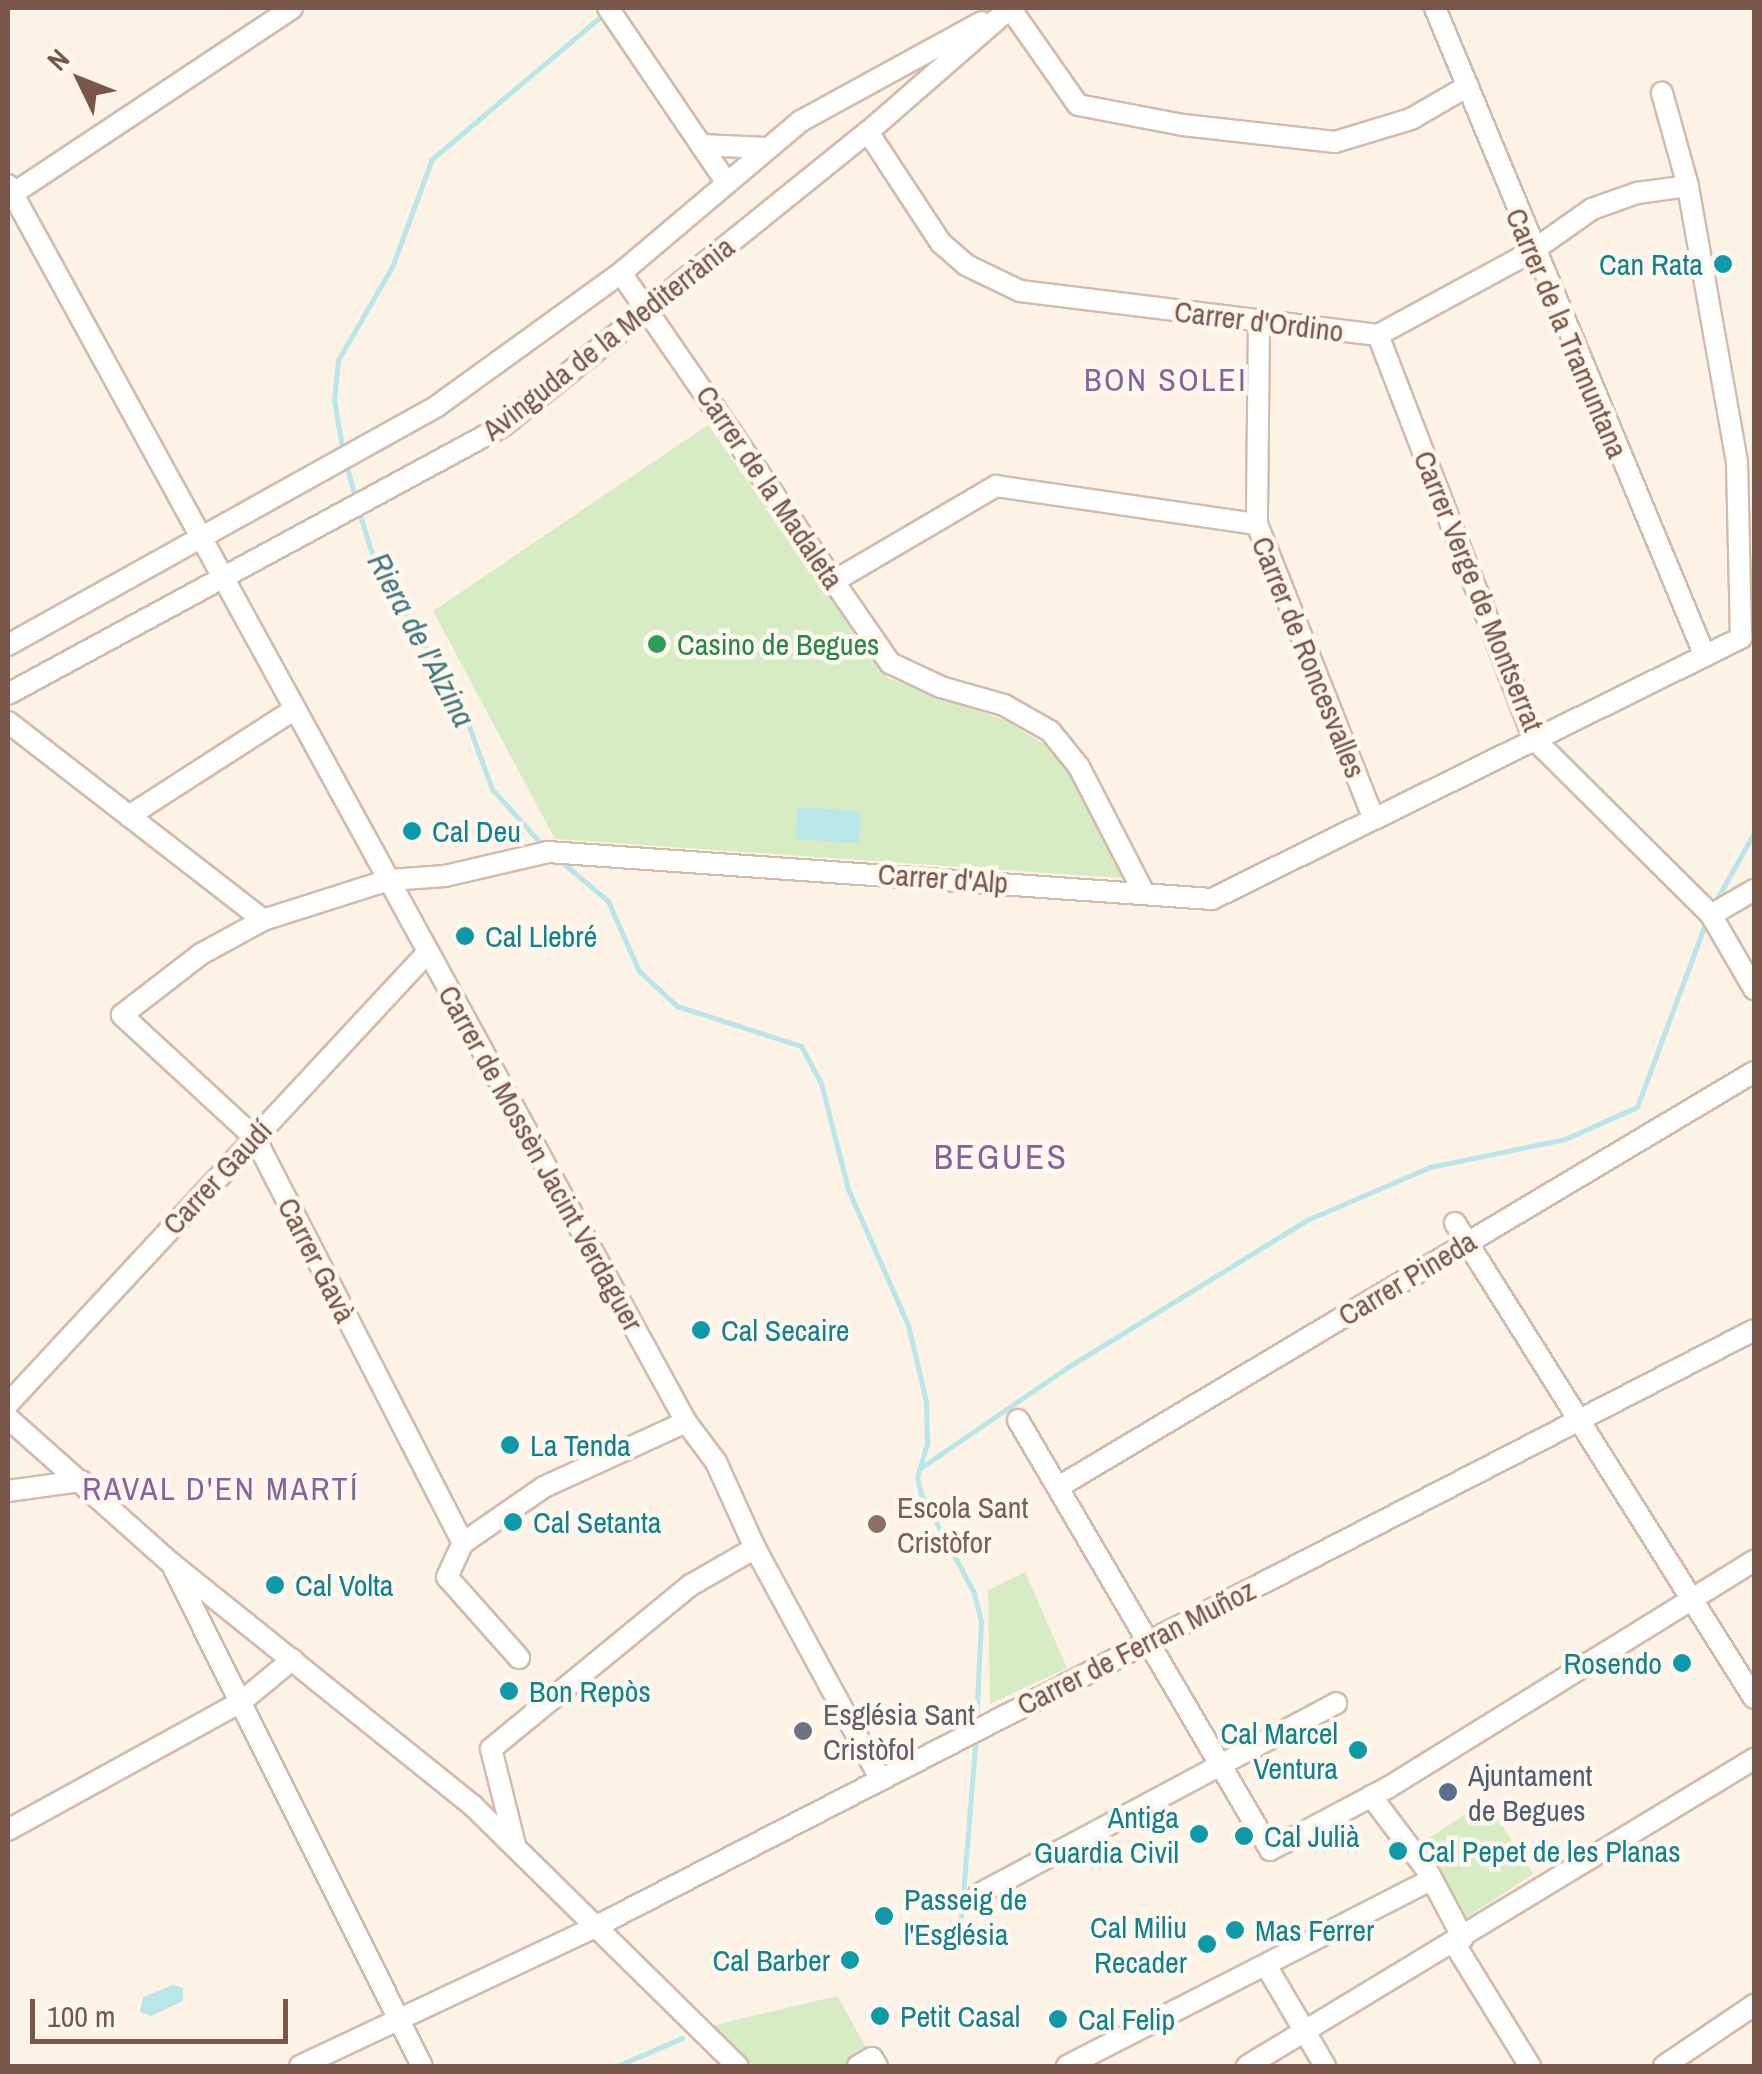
<!DOCTYPE html>
<html>
<head>
<meta charset="utf-8">
<style>
	body { margin:0 }
	#map { position:relative; width:1762px; height:2074px; overflow:hidden; background:#fdf2e6; font-family:"Archivo Narrow",sans-serif }
	div>[style] { position:absolute }
	.green>* { inset:0; background:#d7ecc3; transform-origin:0 0 }
	.water>* { inset:0; background:#b9e6e8; transform-origin:0 0 }
	.stream>* { height:5px; margin:-2.5px; padding:0 2.5px; transform-origin:2.5px; border-radius:2.5px; background:#b9e6e8 }
	.roads { filter:drop-shadow(2px 0 #d2bbad) drop-shadow(-2px 0 #d2bbad) drop-shadow(0 2px #d2bbad) drop-shadow(0 -2px #d2bbad) }
	.minor>* { height:20px; margin:-10px; padding:0 10px; transform-origin:10px; border-radius:10px; background:#fff }
	.dots>* { width:28px; height:28px; translate:-50% -50%; box-sizing:border-box; border:5px solid #fff6ed; border-radius:50% }
	span { translate:-50% -50%; white-space:nowrap; text-align:center; line-height:1.15; -webkit-text-stroke:9px #fff6ed; paint-order:stroke }
	.culture-label { font-size:30px; color:#0d838f }
	.right { translate:-100% -50%; text-align:right }
	.left { translate:0 -50%; text-align:left }
	.street-label { font-size:30px; color:#785649 }
	.leisure-label { font-size:30px; color:#27864d }
	.education-label { font-size:30px; color:#785e54 }
	.worship-label { font-size:30px; color:#5b616d }
	.service-label { font-size:30px; color:#4e5e75 }
	.neighbourhood-label { font-size:32px; color:#84649c; letter-spacing:2.5px }
	.water-label { font-size:32px; color:#3c797e; font-style:italic }
	.quarter-label { font-size:35px; color:#84649c; letter-spacing:2.5px }
	.frame { position:absolute; inset:0; border:10px solid #785649; pointer-events:none }
	.north { position:absolute; left:30px; top:30px; width:100px; height:100px; -webkit-text-stroke:8px #fff6ed; paint-order:stroke; rotate:313deg; font-size:28px; font-weight:700; line-height:40px; text-align:center; color:#785649 }
	.north::after { content:''; display:block; margin:auto; width:35px; height:45px; background:#785649; clip-path:polygon(50% 0,100% 100%,50% 72%,0 100%) }
	.scale { position:absolute; left:30px; top:1999px; width:258px; height:45px; box-sizing:border-box; border:5px solid #785649; border-top:0; padding-left:12px; font-size:30px; line-height:35px; white-space:nowrap; color:#785649; -webkit-text-stroke:8px #fff6ed; paint-order:stroke }
</style>
</head>
<body>
<div id="map">
	<div class="green">
		<div style="clip-path:polygon(708px 425px,888px 678px,1007px 721px,1058px 753px,1123px 878px,555px 839px,433px 611px)"></div>
		<div style="clip-path:polygon(1025px 1572px,1067px 1668px,990px 1704px,988px 1590px)"></div>
		<div style="left:1486px;top:1801px;width:87px;height:84px;rotate:57deg"></div>
		<div style="clip-path:polygon(837px 1996px,872px 2058px,858px 2066px,736px 2066px,698px 2029px)"></div>
	</div>
	<div class="water">
		<div style="left:798px;top:807px;width:63px;height:32px;rotate:4deg"></div>
		<div style="clip-path:polygon(173px 1985px,183px 1988px,183px 2001px,151px 2016px,140px 2012px,143px 1997px)"></div>
	</div>
	<div class="stream">
		<div style="left:343px;top:453px;width:54px;rotate:-99.6deg"></div>
		<div style="left:334px;top:400px;width:40px;rotate:-84.3deg"></div>
		<div style="left:338px;top:360px;width:108px;rotate:-59.9deg"></div>
		<div style="left:392px;top:267px;width:115px;rotate:-69.7deg"></div>
		<div style="left:432px;top:159px;width:226px;rotate:-40.2deg"></div>
		<div style="left:346px;top:464px;width:38px;rotate:75deg"></div>
		<div style="left:359px;top:512px;width:58px;rotate:72.8deg"></div>
		<div style="left:376px;top:567px;width:159px;rotate:58.1deg"></div>
		<div style="left:460px;top:702px;width:93px;rotate:69.8deg"></div>
		<div style="left:492px;top:789px;width:79px;rotate:48.1deg"></div>
		<div style="left:557px;top:858px;width:67px;rotate:40.1deg"></div>
		<div style="left:608px;top:901px;width:77px;rotate:66.1deg"></div>
		<div style="left:639px;top:971px;width:52px;rotate:42.6deg"></div>
		<div style="left:677px;top:1006px;width:130px;rotate:17.9deg"></div>
		<div style="left:801px;top:1046px;width:42px;rotate:61.6deg"></div>
		<div style="left:821px;top:1083px;width:109px;rotate:75.7deg"></div>
		<div style="left:848px;top:1189px;width:149px;rotate:66.2deg"></div>
		<div style="left:908px;top:1325px;width:78px;rotate:76.7deg"></div>
		<div style="left:926px;top:1401px;width:42px;rotate:88.6deg"></div>
		<div style="left:927px;top:1443px;width:35px;rotate:106deg"></div>
		<div style="left:917px;top:1477px;width:17px;rotate:77deg"></div>
		<div style="left:921px;top:1494px;width:112px;rotate:61.8deg"></div>
		<div style="left:974px;top:1593px;width:29px;rotate:76deg"></div>
		<div style="left:981px;top:1621px;width:103px;rotate:92.8deg"></div>
		<div style="left:1714px;top:904px;width:81px;rotate:-60.6deg"></div>
		<div style="left:919px;top:1469px;width:181px;rotate:-34.4deg"></div>
		<div style="left:1068px;top:1367px;width:281px;rotate:-31.6deg"></div>
		<div style="left:1307px;top:1220px;width:134px;rotate:-23.3deg"></div>
		<div style="left:1430px;top:1167px;width:138px;rotate:-11.7deg"></div>
		<div style="left:1565px;top:1139px;width:79px;rotate:-24deg"></div>
		<div style="left:1637px;top:1107px;width:201px;rotate:-69.6deg"></div>
		<div style="left:944px;top:1950px;width:24px;rotate:-48deg"></div>
		<div style="left:960px;top:1932px;width:198px;rotate:-85.4deg"></div>
		<div style="left:617px;top:2066px;width:71px;rotate:-23.3deg"></div>
	</div>
	<div class="roads">
		<div class="minor">
			<div style="left:608px;top:8px;width:208px;rotate:55.8deg"></div>
			<div style="left:1010px;top:8px;width:118px;rotate:55deg"></div>
			<div style="left:1078px;top:105px;width:107px;rotate:10.8deg"></div>
			<div style="left:1183px;top:125px;width:153px;rotate:6.4deg"></div>
			<div style="left:1335px;top:142px;width:79px;rotate:-16.8deg"></div>
			<div style="left:1411px;top:119px;width:66px;rotate:-30.1deg"></div>
			<div style="left:1435px;top:8px;width:702px;rotate:67.38deg"></div>
			<div style="left:868px;top:132px;width:133px;rotate:56.7deg"></div>
			<div style="left:941px;top:243px;width:33px;rotate:41deg"></div>
			<div style="left:966px;top:265px;width:60px;rotate:25.7deg"></div>
			<div style="left:1020px;top:291px;width:361px;rotate:7deg"></div>
			<div style="left:1378px;top:335px;width:174px;rotate:-28.5deg"></div>
			<div style="left:1531px;top:252px;width:75px;rotate:-35.2deg"></div>
			<div style="left:1592px;top:209px;width:48px;rotate:-19.6deg"></div>
			<div style="left:1637px;top:193px;width:51px;rotate:-7.8deg"></div>
			<div style="left:701px;top:145px;width:64px;rotate:2.7deg"></div>
			<div style="left:8px;top:185px;width:1411px;rotate:61.27deg"></div>
			<div style="left:686px;top:1422px;width:50px;rotate:53.1deg"></div>
			<div style="left:716px;top:1462px;width:94px;rotate:65.6deg"></div>
			<div style="left:755px;top:1548px;width:260px;rotate:61.5deg"></div>
			<div style="left:8px;top:197px;width:341px;rotate:-33.6deg"></div>
			<div style="left:621px;top:273px;width:474px;rotate:55.4deg"></div>
			<div style="left:890px;top:663px;width:56px;rotate:25.2deg"></div>
			<div style="left:941px;top:687px;width:66px;rotate:15.9deg"></div>
			<div style="left:1004px;top:705px;width:53px;rotate:29.5deg"></div>
			<div style="left:1050px;top:731px;width:46px;rotate:51.1deg"></div>
			<div style="left:1079px;top:767px;width:140px;rotate:62.7deg"></div>
			<div style="left:1259px;top:321px;width:203px;rotate:90.6deg"></div>
			<div style="left:1257px;top:524px;width:315px;rotate:68.4deg"></div>
			<div style="left:1378px;top:335px;width:433px;rotate:68.9deg"></div>
			<div style="left:1534px;top:739px;width:250px;rotate:44.8deg"></div>
			<div style="left:1711px;top:915px;width:86px;rotate:59.8deg"></div>
			<div style="left:834px;top:581px;width:188px;rotate:-30.4deg"></div>
			<div style="left:996px;top:486px;width:264px;rotate:8.3deg"></div>
			<div style="left:8px;top:645px;width:491px;rotate:-29.1deg"></div>
			<div style="left:437px;top:406px;width:227px;rotate:-35.9deg"></div>
			<div style="left:621px;top:273px;width:236px;rotate:-40.2deg"></div>
			<div style="left:801px;top:121px;width:206px;rotate:-28.7deg"></div>
			<div style="left:8px;top:694px;width:563px;rotate:-28.43deg"></div>
			<div style="left:503px;top:426px;width:469px;rotate:-38.9deg"></div>
			<div style="left:868px;top:132px;width:189px;rotate:-41.1deg"></div>
			<div style="left:8px;top:722px;width:323px;rotate:37.8deg"></div>
			<div style="left:129px;top:816px;width:197px;rotate:-32.8deg"></div>
			<div style="left:1711px;top:915px;width:50px;rotate:-30.2deg"></div>
			<div style="left:1455px;top:1223px;width:561px;rotate:57.81deg"></div>
			<div style="left:8px;top:1404px;width:617px;rotate:-47.1deg"></div>
			<div style="left:8px;top:1418px;width:218px;rotate:41.7deg"></div>
			<div style="left:171px;top:1563px;width:388px;rotate:38.8deg"></div>
			<div style="left:473px;top:1806px;width:371px;rotate:44.5deg"></div>
			<div style="left:1018px;top:1420px;width:498px;rotate:59.6deg"></div>
			<div style="left:1270px;top:1850px;width:135px;rotate:-27.9deg"></div>
			<div style="left:1389px;top:1787px;width:429px;rotate:-31.8deg"></div>
			<div style="left:1060px;top:1486px;width:808px;rotate:-30.82deg"></div>
			<div style="left:8px;top:1491px;width:74px;rotate:-7.8deg"></div>
			<div style="left:463px;top:1543px;width:457px;rotate:-117.2deg"></div>
			<div style="left:254px;top:1137px;width:180px;rotate:-137.3deg"></div>
			<div style="left:122px;top:1015px;width:100px;rotate:-37.7deg"></div>
			<div style="left:201px;top:954px;width:71px;rotate:-28.7deg"></div>
			<div style="left:263px;top:920px;width:132px;rotate:-17.6deg"></div>
			<div style="left:389px;top:880px;width:56px;rotate:-4.1deg"></div>
			<div style="left:445px;top:876px;width:106px;rotate:-13.1deg"></div>
			<div style="left:548px;top:852px;width:666px;rotate:4.05deg"></div>
			<div style="left:1212px;top:899px;width:590px;rotate:-26.26deg"></div>
			<div style="left:1741px;top:638px;width:176px;rotate:-91.3deg"></div>
			<div style="left:1737px;top:462px;width:280px;rotate:-100.1deg"></div>
			<div style="left:1688px;top:186px;width:97px;rotate:-105.6deg"></div>
			<div style="left:174px;top:1569px;width:555px;rotate:63.48deg"></div>
			<div style="left:519px;top:1658px;width:108px;rotate:-131.6deg"></div>
			<div style="left:447px;top:1577px;width:38px;rotate:-65deg"></div>
			<div style="left:463px;top:1543px;width:98px;rotate:-34.7deg"></div>
			<div style="left:544px;top:1487px;width:156px;rotate:-24.6deg"></div>
			<div style="left:1371px;top:1796px;width:93px;rotate:52.9deg"></div>
			<div style="left:1427px;top:1870px;width:77px;rotate:62.1deg"></div>
			<div style="left:8px;top:1830px;width:266px;rotate:-28.8deg"></div>
			<div style="left:241px;top:1702px;width:67px;rotate:-39.6deg"></div>
			<div style="left:515px;top:1845px;width:99px;rotate:-104deg"></div>
			<div style="left:491px;top:1749px;width:259px;rotate:-39.4deg"></div>
			<div style="left:691px;top:1585px;width:74px;rotate:-30deg"></div>
			<div style="left:979px;top:1894px;width:405px;rotate:-28.1deg"></div>
			<div style="left:1454px;top:1943px;width:145px;rotate:58.3deg"></div>
			<div style="left:1267px;top:1967px;width:115px;rotate:59.6deg"></div>
			<div style="left:300px;top:2066px;width:324px;rotate:-25.2deg"></div>
			<div style="left:593px;top:1928px;width:1306px;rotate:-27.25deg"></div>
			<div style="left:858px;top:2066px;width:16px;rotate:-30deg"></div>
			<div style="left:872px;top:2058px;width:9px;rotate:58deg"></div>
			<div style="left:1067px;top:2066px;width:409px;rotate:-27.1deg"></div>
			<div style="left:1247px;top:2066px;width:593px;rotate:-31.2deg"></div>
			<div style="left:1664px;top:2066px;width:109px;rotate:-34.1deg"></div>
		</div>
	</div>
	<div class="dots">
		<div style="left:1723px;top:264px;background:#0f9aa8"></div>
		<div style="left:657px;top:644px;background:#2e9e5b"></div>
		<div style="left:412px;top:831px;background:#0f9aa8"></div>
		<div style="left:465px;top:936px;background:#0f9aa8"></div>
		<div style="left:701px;top:1330px;background:#0f9aa8"></div>
		<div style="left:510px;top:1445px;background:#0f9aa8"></div>
		<div style="left:513px;top:1522px;background:#0f9aa8"></div>
		<div style="left:877px;top:1524px;background:#8d6e63"></div>
		<div style="left:275px;top:1585px;background:#0f9aa8"></div>
		<div style="left:1682px;top:1663px;background:#0f9aa8"></div>
		<div style="left:509px;top:1691px;background:#0f9aa8"></div>
		<div style="left:803px;top:1731px;background:#6b7280"></div>
		<div style="left:1358px;top:1750px;background:#0f9aa8"></div>
		<div style="left:1448px;top:1792px;background:#5c6f8a"></div>
		<div style="left:1199px;top:1834px;background:#0f9aa8"></div>
		<div style="left:1244px;top:1836px;background:#0f9aa8"></div>
		<div style="left:1398px;top:1851px;background:#0f9aa8"></div>
		<div style="left:884px;top:1916px;background:#0f9aa8"></div>
		<div style="left:1235px;top:1930px;background:#0f9aa8"></div>
		<div style="left:1207px;top:1944px;background:#0f9aa8"></div>
		<div style="left:850px;top:1960px;background:#0f9aa8"></div>
		<div style="left:880px;top:2016px;background:#0f9aa8"></div>
		<div style="left:1058px;top:2019px;background:#0f9aa8"></div>
	</div>
	<div class="culture-label">
		<span class="right" style="left:1703px;top:264px">Can Rata</span>
		<span class="left" style="left:432px;top:831px">Cal Deu</span>
		<span class="left" style="left:485px;top:936px">Cal Llebré</span>
		<span class="left" style="left:721px;top:1330px">Cal Secaire</span>
		<span class="left" style="left:530px;top:1445px">La Tenda</span>
		<span class="left" style="left:533px;top:1522px">Cal Setanta</span>
		<span class="left" style="left:295px;top:1585px">Cal Volta</span>
		<span class="right" style="left:1662px;top:1663px">Rosendo</span>
		<span class="left" style="left:529px;top:1691px">Bon Repòs</span>
		<span class="right" style="left:1338px;top:1750px">Cal Marcel<br>Ventura</span>
		<span class="right" style="left:1179px;top:1834px">Antiga<br>Guardia Civil</span>
		<span class="left" style="left:1264px;top:1836px">Cal Julià</span>
		<span class="left" style="left:1418px;top:1851px">Cal Pepet de les Planas</span>
		<span class="left" style="left:904px;top:1916px">Passeig de<br>l'Església</span>
		<span class="right" style="left:1187px;top:1944px">Cal Miliu<br>Recader</span>
		<span class="left" style="left:1255px;top:1930px">Mas Ferrer</span>
		<span class="right" style="left:830px;top:1960px">Cal Barber</span>
		<span class="left" style="left:900px;top:2016px">Petit Casal</span>
		<span class="left" style="left:1078px;top:2019px">Cal Felip</span>
	</div>
	<div class="street-label">
		<span style="left:1259px;top:321px;rotate:7deg">Carrer d'Ordino</span>
		<span style="left:1567px;top:333px;rotate:67deg">Carrer de la Tramuntana</span>
		<span style="left:608px;top:338px;rotate:-38deg">Avinguda de la Mediterrània</span>
		<span style="left:770px;top:487px;rotate:56deg">Carrer de la Madaleta</span>
		<span style="left:1479px;top:591px;rotate:68deg">Carrer Verge de Montserrat</span>
		<span style="left:1309px;top:657px;rotate:68deg">Carrer de Roncesvalles</span>
		<span style="left:943px;top:878px;rotate:4deg">Carrer d'Alp</span>
		<span style="left:541px;top:1158px;rotate:61deg">Carrer de Mossèn Jacint Verdaguer</span>
		<span style="left:217px;top:1177px;rotate:-47deg">Carrer Gaudí</span>
		<span style="left:317px;top:1260px;rotate:63deg">Carrer Gavà</span>
		<span style="left:1407px;top:1278px;rotate:-31deg">Carrer Pineda</span>
		<span style="left:1136px;top:1647px;rotate:-27deg">Carrer de Ferran Muñoz</span>
	</div>
	<div class="leisure-label">
		<span class="left" style="left:677px;top:644px">Casino de Begues</span>
	</div>
	<div class="education-label">
		<span class="left" style="left:897px;top:1524px">Escola Sant<br>Cristòfor</span>
	</div>
	<div class="worship-label">
		<span class="left" style="left:823px;top:1731px">Església Sant<br>Cristòfol</span>
	</div>
	<div class="service-label">
		<span class="left" style="left:1468px;top:1792px">Ajuntament<br>de Begues</span>
	</div>
	<div class="neighbourhood-label">
		<span style="left:1166px;top:380px">BON SOLEI</span>
		<span style="left:221px;top:1489px">RAVAL D'EN MARTÍ</span>
	</div>
	<div class="water-label">
		<span style="left:421px;top:640px;rotate:62deg">Riera de l'Alzina</span>
	</div>
	<div class="quarter-label">
		<span style="left:1001px;top:1157px">BEGUES</span>
	</div>
	<div class="frame"></div>
	<div class="north">N</div>
	<div class="scale">100 m</div>
</div>
</body>
</html>
